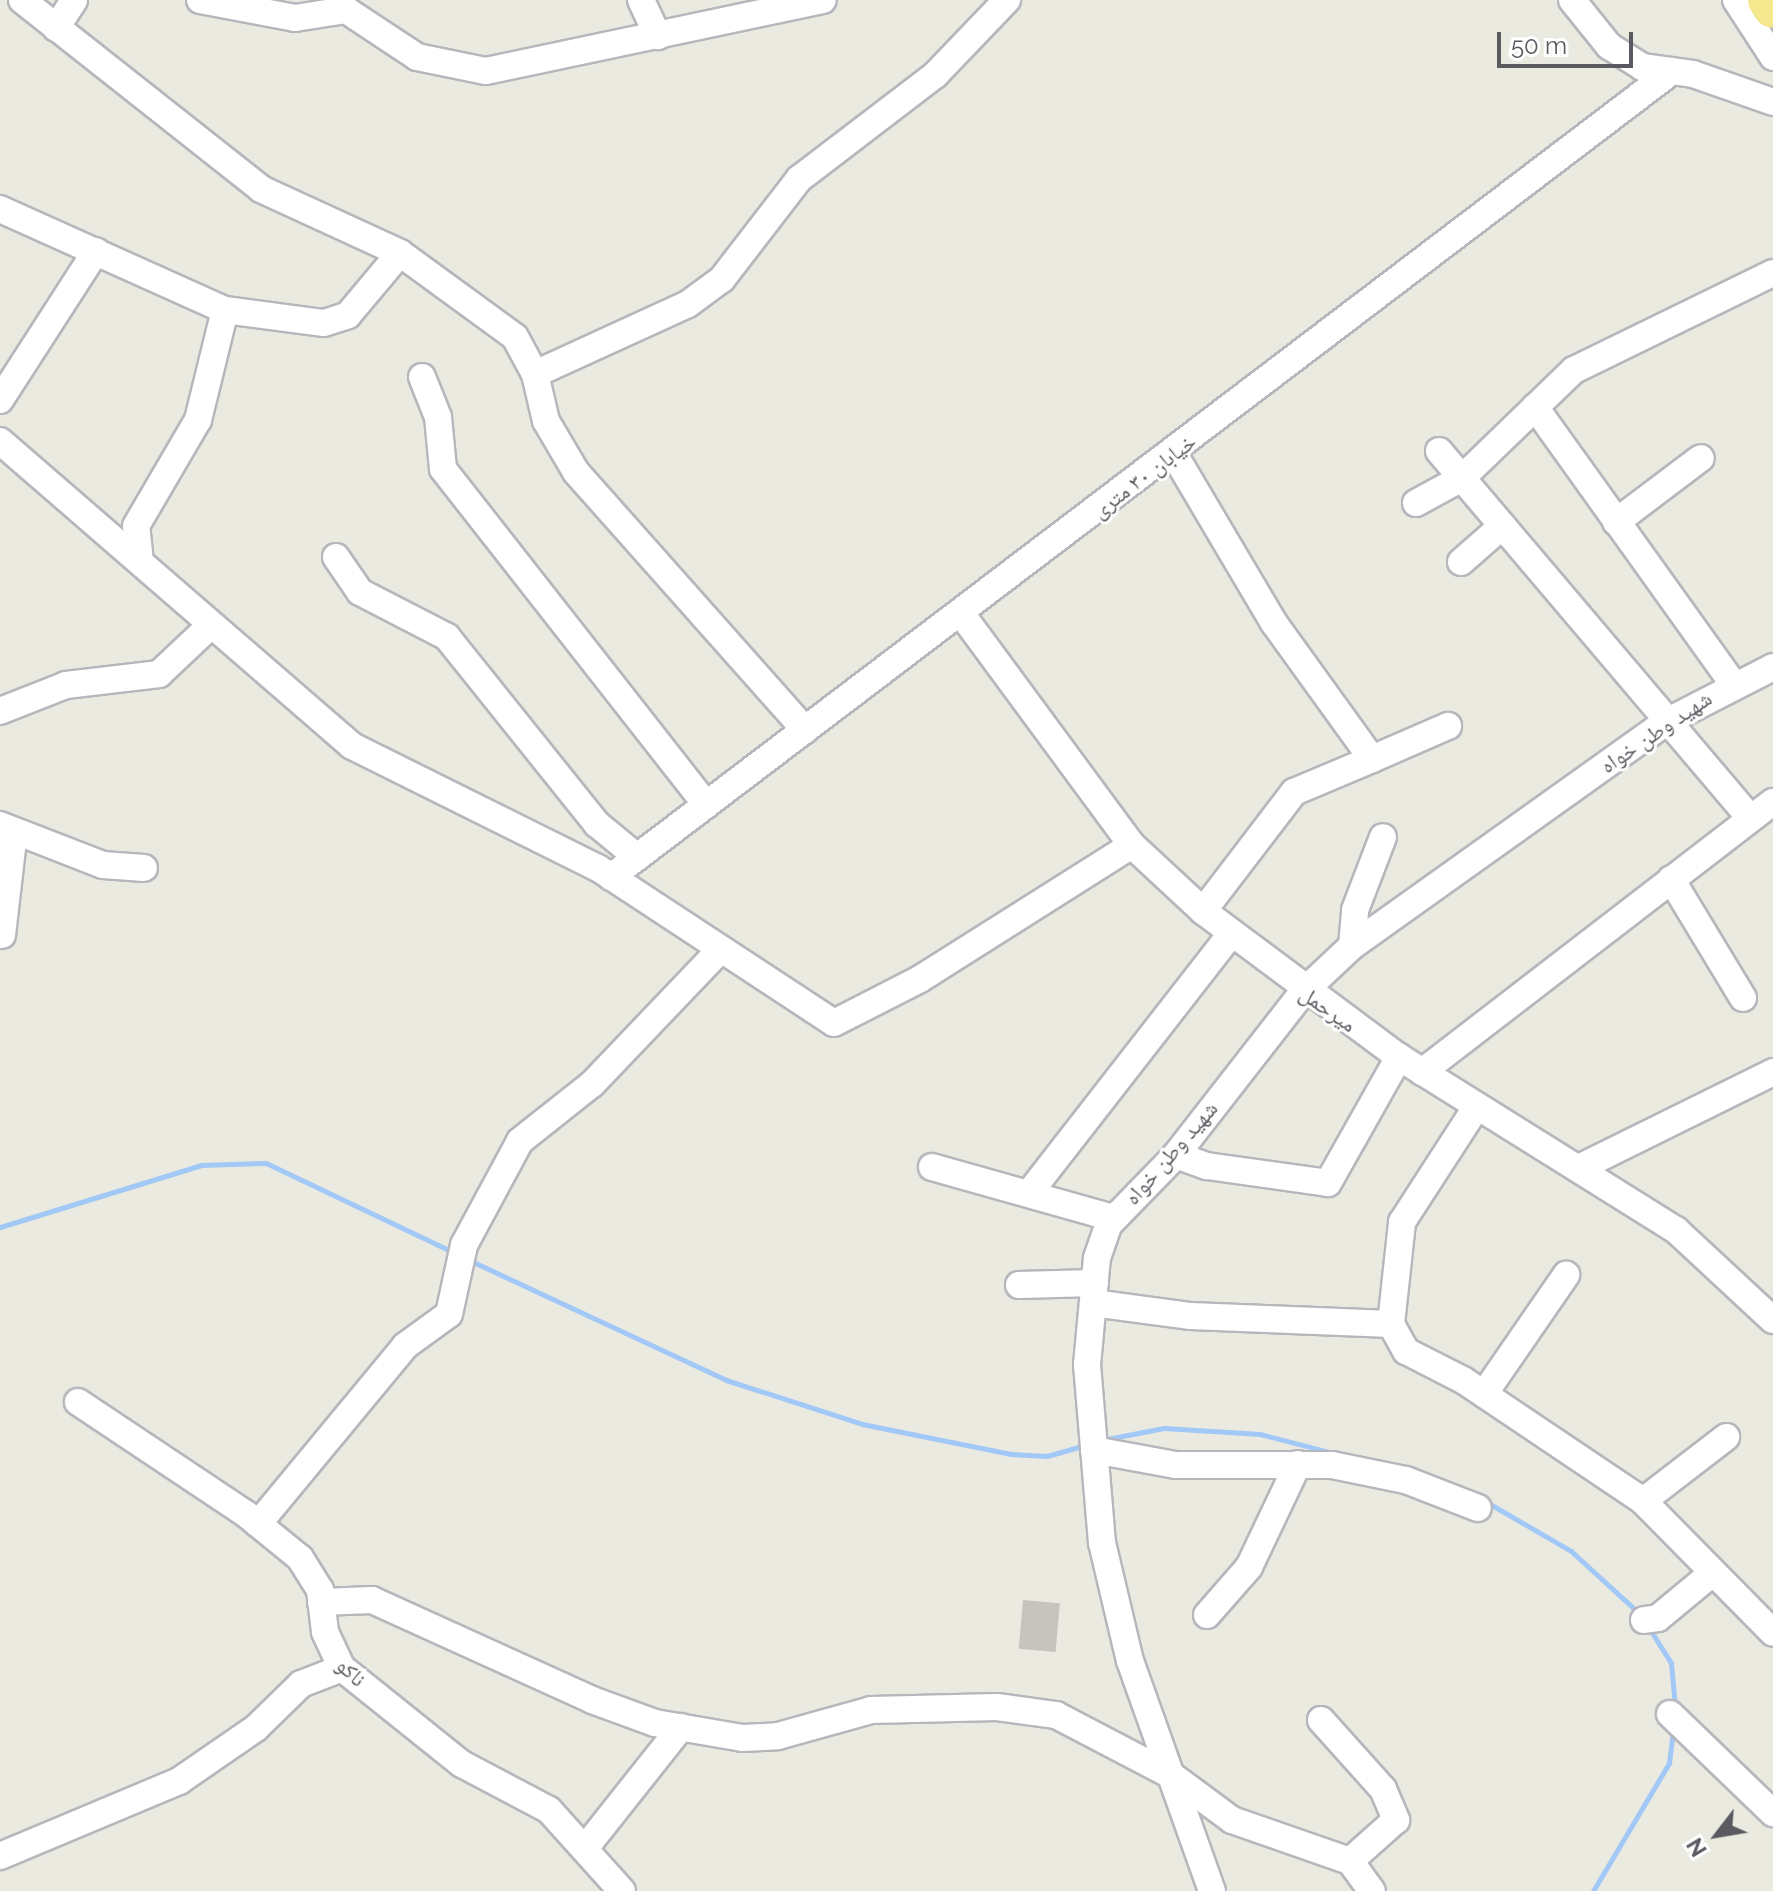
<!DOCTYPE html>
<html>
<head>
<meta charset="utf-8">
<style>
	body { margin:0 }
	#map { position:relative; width:1773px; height:1891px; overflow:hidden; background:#ebeae0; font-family:Raleway,"Noto Naskh Arabic",sans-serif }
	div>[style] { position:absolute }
	.stream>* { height:5px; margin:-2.5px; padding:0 2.5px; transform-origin:2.5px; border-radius:2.5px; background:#a2c8f8 }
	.building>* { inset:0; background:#c6c4bd; transform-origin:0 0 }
	.roads { filter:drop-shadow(2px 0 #b6b7bc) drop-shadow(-2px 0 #b6b7bc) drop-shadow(0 2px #b6b7bc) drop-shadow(0 -2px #b6b7bc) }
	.minor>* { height:26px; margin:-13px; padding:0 13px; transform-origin:13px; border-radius:13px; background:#fff }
	.highway>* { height:40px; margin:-20px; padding:0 20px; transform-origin:20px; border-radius:20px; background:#f5e78d }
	span { translate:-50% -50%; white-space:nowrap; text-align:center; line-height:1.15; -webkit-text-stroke:6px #fff; paint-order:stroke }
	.street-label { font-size:22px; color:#595b60 }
	.north { position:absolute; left:1677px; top:1795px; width:80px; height:80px; -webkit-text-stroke:6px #fff; paint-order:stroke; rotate:239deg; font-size:22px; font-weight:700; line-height:32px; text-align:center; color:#595b60 }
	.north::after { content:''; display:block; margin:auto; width:28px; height:36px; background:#595b60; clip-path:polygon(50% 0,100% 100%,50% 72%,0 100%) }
	.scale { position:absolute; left:1497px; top:32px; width:136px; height:36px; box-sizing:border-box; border:4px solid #595b60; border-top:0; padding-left:10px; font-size:24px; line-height:28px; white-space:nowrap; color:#595b60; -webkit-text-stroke:6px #fff; paint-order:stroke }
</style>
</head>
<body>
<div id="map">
	<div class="stream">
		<div style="left:0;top:1227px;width:210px;rotate:-17.1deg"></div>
		<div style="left:201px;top:1165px;width:65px;rotate:-1.8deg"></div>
		<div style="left:266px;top:1163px;width:207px;rotate:25.5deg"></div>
		<div style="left:469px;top:1260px;width:284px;rotate:25deg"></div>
		<div style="left:726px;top:1380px;width:143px;rotate:17.9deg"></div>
		<div style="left:862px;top:1424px;width:152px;rotate:11.4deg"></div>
		<div style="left:1011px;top:1454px;width:36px;rotate:3deg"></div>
		<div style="left:1047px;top:1456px;width:40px;rotate:-16deg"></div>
		<div style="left:1102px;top:1440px;width:63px;rotate:-11deg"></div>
		<div style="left:1164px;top:1428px;width:96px;rotate:3.6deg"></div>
		<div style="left:1260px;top:1434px;width:75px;rotate:14.6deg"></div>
		<div style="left:1483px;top:1500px;width:102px;rotate:30.1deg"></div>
		<div style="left:1571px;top:1551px;width:92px;rotate:42.4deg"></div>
		<div style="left:1649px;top:1628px;width:41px;rotate:57.8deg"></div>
		<div style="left:1671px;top:1663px;width:44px;rotate:84.8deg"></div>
		<div style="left:1593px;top:1891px;width:149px;rotate:-59.3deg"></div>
		<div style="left:1669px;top:1763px;width:34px;rotate:-83deg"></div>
	</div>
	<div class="building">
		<div style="left:1023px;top:1600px;width:37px;height:49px;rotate:5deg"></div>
	</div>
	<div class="roads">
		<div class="minor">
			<div style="left:22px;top:0;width:305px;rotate:38.3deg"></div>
			<div style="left:261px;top:189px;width:153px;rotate:24.7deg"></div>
			<div style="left:400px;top:253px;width:142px;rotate:36.1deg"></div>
			<div style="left:515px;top:337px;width:42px;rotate:61.6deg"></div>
			<div style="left:535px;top:374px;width:48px;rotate:76.8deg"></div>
			<div style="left:546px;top:421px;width:59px;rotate:59.5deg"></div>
			<div style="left:576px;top:472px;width:345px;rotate:48.4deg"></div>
			<div style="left:200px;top:0;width:97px;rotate:10.7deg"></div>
			<div style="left:295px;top:18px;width:52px;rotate:-8.9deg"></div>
			<div style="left:346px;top:10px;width:85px;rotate:33.5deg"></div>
			<div style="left:417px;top:57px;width:70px;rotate:11.5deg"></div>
			<div style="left:486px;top:71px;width:344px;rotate:-11.9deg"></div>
			<div style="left:641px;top:0;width:40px;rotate:65deg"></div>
			<div style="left:1572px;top:0;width:59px;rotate:51.2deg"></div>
			<div style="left:1609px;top:46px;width:39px;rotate:32deg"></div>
			<div style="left:1642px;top:67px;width:51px;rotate:7.8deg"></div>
			<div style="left:1693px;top:74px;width:85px;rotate:19.3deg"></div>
			<div style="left:1736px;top:0;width:68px;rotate:57deg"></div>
			<div style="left:56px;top:28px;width:33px;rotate:-57deg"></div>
			<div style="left:0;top:209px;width:247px;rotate:24.2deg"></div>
			<div style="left:225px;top:310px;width:100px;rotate:7.5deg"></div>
			<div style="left:324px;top:323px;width:25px;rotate:-18deg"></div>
			<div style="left:348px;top:315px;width:81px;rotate:-50deg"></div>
			<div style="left:535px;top:374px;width:168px;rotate:-24.6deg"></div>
			<div style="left:688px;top:304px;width:42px;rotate:-36.3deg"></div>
			<div style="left:722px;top:279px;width:126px;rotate:-52.4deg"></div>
			<div style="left:799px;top:179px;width:171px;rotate:-37.4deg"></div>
			<div style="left:935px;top:75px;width:104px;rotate:-46.2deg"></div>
			<div style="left:422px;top:377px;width:43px;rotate:68.2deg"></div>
			<div style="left:438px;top:417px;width:52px;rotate:84.5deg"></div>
			<div style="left:443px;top:469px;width:427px;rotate:51.9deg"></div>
			<div style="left:0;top:400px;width:177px;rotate:-57.2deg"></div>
			<div style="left:1535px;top:407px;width:338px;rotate:54.4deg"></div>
			<div style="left:0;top:441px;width:466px;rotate:40.9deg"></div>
			<div style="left:352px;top:746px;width:275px;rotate:26.4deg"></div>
			<div style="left:598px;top:868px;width:282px;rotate:33.3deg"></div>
			<div style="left:834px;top:1023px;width:97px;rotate:-27.1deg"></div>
			<div style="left:920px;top:979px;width:251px;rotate:-32.3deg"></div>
			<div style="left:1439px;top:451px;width:478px;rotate:49.7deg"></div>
			<div style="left:1174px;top:454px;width:196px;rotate:59.4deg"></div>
			<div style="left:1274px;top:623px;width:168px;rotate:54.2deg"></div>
			<div style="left:1372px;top:759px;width:83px;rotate:-23.5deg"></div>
			<div style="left:1416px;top:503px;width:52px;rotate:-28.5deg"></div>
			<div style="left:1462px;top:478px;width:156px;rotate:-44deg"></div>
			<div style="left:1574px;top:370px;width:221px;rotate:-26deg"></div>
			<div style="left:1616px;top:522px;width:106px;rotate:-37deg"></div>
			<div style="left:336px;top:557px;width:42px;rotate:55.6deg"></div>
			<div style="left:360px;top:592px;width:98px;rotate:27.3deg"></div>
			<div style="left:447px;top:637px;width:240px;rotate:51.3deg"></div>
			<div style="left:597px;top:824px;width:52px;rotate:39.5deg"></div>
			<div style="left:140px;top:562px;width:36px;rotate:-96deg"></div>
			<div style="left:136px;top:526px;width:123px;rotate:-59.7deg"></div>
			<div style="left:198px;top:420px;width:113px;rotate:-76.2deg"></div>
			<div style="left:1461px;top:562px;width:55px;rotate:-41.3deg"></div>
			<div style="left:960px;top:612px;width:290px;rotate:53.6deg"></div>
			<div style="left:1132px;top:845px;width:97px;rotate:42.9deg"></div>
			<div style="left:1203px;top:911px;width:244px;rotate:36.7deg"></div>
			<div style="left:1399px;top:1057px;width:327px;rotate:32deg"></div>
			<div style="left:1676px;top:1230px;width:132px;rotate:42.9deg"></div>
			<div style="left:0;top:711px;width:71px;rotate:-21.5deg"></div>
			<div style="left:66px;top:685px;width:94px;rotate:-6.7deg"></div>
			<div style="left:159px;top:674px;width:70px;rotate:-43.3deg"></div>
			<div style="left:0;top:825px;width:110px;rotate:21.2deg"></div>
			<div style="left:103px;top:865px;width:41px;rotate:4.2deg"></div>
			<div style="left:611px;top:877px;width:1332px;rotate:-37.22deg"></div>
			<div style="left:1671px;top:879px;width:139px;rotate:58.8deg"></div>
			<div style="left:1203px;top:911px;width:150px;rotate:-52.6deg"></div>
			<div style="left:1294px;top:792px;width:85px;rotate:-22.9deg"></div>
			<div style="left:2px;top:935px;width:104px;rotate:-83.4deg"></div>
			<div style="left:1352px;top:946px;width:36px;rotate:-85deg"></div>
			<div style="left:1355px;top:910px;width:78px;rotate:-69deg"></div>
			<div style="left:1422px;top:1072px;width:443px;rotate:-37.6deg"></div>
			<div style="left:1176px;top:1155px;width:33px;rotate:20deg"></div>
			<div style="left:1207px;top:1166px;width:122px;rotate:8deg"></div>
			<div style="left:1328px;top:1183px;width:145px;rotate:-60.6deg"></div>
			<div style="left:1583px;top:1166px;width:212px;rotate:-26.3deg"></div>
			<div style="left:932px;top:1167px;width:189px;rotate:15.7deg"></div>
			<div style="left:1030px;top:1192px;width:327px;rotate:-52.1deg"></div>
			<div style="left:1019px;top:1285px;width:76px;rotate:-1.5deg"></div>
			<div style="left:1093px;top:1303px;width:99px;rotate:7.6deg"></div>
			<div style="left:1191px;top:1316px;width:200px;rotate:2.3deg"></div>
			<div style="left:1391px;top:1324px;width:103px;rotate:-83.8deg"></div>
			<div style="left:1402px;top:1222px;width:138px;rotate:-57.1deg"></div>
			<div style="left:1391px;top:1324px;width:31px;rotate:61deg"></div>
			<div style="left:1406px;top:1351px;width:64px;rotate:27deg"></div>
			<div style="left:1463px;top:1380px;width:217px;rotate:33.9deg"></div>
			<div style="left:1643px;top:1501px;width:185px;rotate:45.4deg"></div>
			<div style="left:1484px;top:1394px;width:145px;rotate:-55.4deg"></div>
			<div style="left:78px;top:1402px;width:202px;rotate:33.7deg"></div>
			<div style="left:246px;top:1514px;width:70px;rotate:39.2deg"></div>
			<div style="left:300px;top:1558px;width:38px;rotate:58deg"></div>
			<div style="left:320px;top:1590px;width:42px;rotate:83.2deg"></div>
			<div style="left:325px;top:1632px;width:40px;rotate:65deg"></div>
			<div style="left:342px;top:1668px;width:154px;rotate:38.7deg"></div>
			<div style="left:462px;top:1764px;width:98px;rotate:27.9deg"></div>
			<div style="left:549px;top:1810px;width:109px;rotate:48deg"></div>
			<div style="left:1094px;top:1450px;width:83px;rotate:10.4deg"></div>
			<div style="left:1176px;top:1465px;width:156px"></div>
			<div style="left:1332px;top:1465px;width:76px;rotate:11.5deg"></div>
			<div style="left:1406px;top:1480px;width:77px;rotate:21.3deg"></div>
			<div style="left:1643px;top:1501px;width:105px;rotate:-37.6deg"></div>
			<div style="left:258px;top:1524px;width:231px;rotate:-50.4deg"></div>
			<div style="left:405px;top:1346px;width:54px;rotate:-36deg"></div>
			<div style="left:449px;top:1314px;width:71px;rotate:-77.7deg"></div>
			<div style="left:464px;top:1245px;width:118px;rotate:-61.7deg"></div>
			<div style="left:520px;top:1141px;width:92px;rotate:-38.4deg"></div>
			<div style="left:592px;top:1084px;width:185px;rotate:-46.3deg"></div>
			<div style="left:321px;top:1602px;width:51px;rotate:-2.2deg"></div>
			<div style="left:372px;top:1600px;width:242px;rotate:24.4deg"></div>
			<div style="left:592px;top:1700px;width:67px;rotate:20.1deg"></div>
			<div style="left:655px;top:1723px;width:89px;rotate:9.7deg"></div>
			<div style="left:743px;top:1738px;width:35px;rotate:-3deg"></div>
			<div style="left:778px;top:1736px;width:97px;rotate:-15.6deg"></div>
			<div style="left:871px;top:1710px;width:126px;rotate:-1.4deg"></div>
			<div style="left:997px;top:1707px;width:60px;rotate:7.7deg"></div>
			<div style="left:1056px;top:1715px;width:130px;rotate:27.6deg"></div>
			<div style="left:1171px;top:1775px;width:76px;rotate:36.4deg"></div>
			<div style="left:1232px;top:1820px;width:125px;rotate:19.2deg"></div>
			<div style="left:1350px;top:1861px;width:37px;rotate:54deg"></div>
			<div style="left:1207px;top:1615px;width:64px;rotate:-48.8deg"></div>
			<div style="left:1249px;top:1567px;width:114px;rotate:-64.6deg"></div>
			<div style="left:1644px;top:1620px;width:14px;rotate:-8deg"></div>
			<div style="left:1658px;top:1618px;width:67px;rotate:-39.6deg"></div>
			<div style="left:1670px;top:1714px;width:143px;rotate:43.9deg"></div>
			<div style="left:1321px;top:1720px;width:93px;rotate:48.1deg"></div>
			<div style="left:1383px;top:1789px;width:34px;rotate:67deg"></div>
			<div style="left:1396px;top:1820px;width:62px;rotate:138.3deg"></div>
			<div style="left:586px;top:1847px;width:153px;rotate:-51.6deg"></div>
			<div style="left:0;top:1856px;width:194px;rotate:-22.7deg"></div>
			<div style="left:179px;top:1781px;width:93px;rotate:-34.5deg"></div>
			<div style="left:256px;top:1728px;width:63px;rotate:-44.4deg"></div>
			<div style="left:301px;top:1684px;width:44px;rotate:-21.3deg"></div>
			<div style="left:1212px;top:1891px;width:244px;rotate:-109.6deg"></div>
			<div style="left:1130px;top:1661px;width:121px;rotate:-103.3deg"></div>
			<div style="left:1102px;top:1543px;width:179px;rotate:-94.8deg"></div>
			<div style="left:1087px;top:1365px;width:107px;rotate:-84.7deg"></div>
			<div style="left:1097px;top:1258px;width:36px;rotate:-71deg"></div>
			<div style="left:1109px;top:1224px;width:96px;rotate:-45.8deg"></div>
			<div style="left:1176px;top:1155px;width:207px;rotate:-52.1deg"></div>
			<div style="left:1303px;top:992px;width:67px;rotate:-43.2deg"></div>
			<div style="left:1352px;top:946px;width:388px;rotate:-35.5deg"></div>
			<div style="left:1668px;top:721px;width:118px;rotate:-27.2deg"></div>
		</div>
		<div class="highway">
			<div style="left:1768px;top:0;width:9px;rotate:58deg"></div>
		</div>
	</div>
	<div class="street-label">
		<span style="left:1144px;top:476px;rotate:-37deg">خیابان ۳۰ متری</span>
		<span style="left:1656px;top:732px;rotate:-34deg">شهید وطن خواه</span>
		<span style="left:1328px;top:1009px;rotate:35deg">میرحمل</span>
		<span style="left:1171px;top:1153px;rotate:-49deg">شهید وطن خواه</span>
		<span style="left:351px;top:1672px;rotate:43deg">ناکو</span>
	</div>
	<div class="north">N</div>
	<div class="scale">50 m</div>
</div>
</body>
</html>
